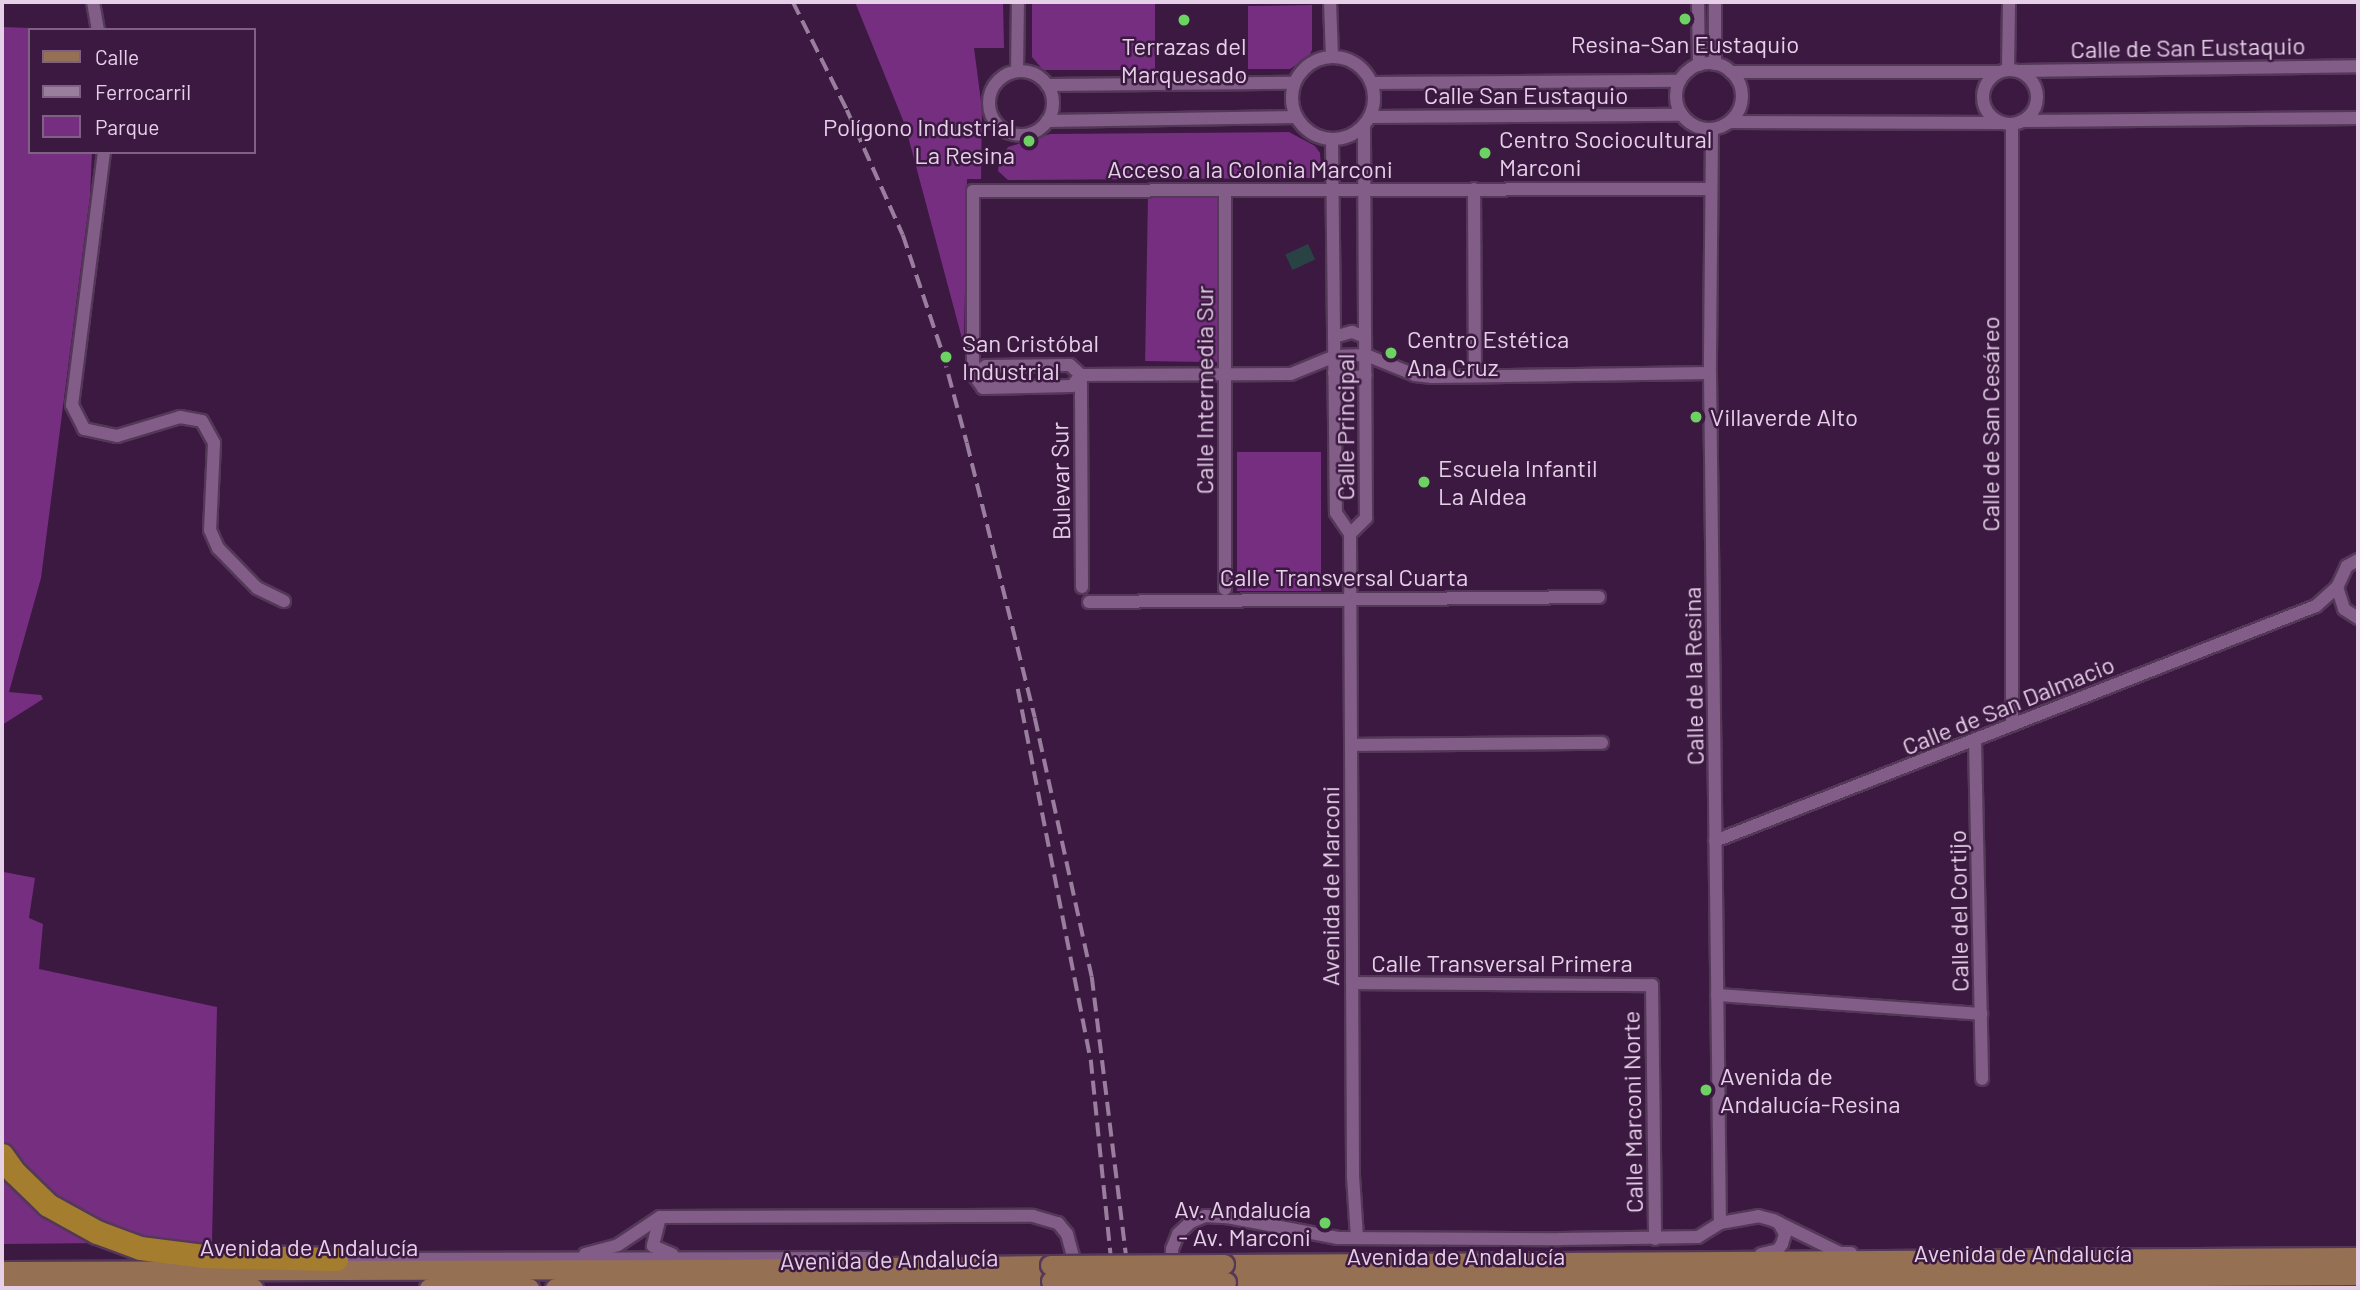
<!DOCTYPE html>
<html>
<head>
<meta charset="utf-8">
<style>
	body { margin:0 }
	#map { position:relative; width:2360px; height:1290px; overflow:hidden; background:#3b1940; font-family:Barlow,sans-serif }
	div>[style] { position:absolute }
	.green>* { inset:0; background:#762e81; transform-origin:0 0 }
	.water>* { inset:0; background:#294345; transform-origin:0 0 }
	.roads { filter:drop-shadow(2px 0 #543858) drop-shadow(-2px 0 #543858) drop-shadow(0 2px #543858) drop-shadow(0 -2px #543858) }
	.street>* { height:12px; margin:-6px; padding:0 6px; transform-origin:6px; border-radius:6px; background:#825d88 }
	.street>.ring { margin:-6px; padding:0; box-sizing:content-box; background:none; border:12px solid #825d88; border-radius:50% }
	.primary>* { height:19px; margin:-9.5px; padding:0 9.5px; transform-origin:9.5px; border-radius:9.5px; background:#967053 }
	.highway>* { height:23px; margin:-11.5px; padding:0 11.5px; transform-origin:11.5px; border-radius:11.5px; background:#a47d2f }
	.rail>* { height:3.5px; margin-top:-1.75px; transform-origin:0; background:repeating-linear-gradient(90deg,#997e9d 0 14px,transparent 0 21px) }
	.bridges { filter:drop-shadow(2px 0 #543858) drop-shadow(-2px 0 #543858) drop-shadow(0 2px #543858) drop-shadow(0 -2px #543858) }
	.primary-bridge>* { height:19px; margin:-9.5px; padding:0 9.5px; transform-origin:9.5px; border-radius:9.5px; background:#967053 }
	.dots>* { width:19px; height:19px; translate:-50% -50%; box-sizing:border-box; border:4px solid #3b1940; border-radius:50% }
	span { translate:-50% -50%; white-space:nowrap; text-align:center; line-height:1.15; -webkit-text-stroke:5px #3b1940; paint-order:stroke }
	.poi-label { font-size:24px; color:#e5d0e8 }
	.right { translate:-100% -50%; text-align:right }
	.left { translate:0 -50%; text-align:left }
	.street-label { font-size:24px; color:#e5d0e8 }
	.frame { position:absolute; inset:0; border:4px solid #e5d0e8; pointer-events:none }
	.legend { position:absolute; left:28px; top:28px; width:228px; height:126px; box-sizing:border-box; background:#3b1940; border:2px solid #7f6283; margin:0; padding:9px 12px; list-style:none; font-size:21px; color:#e5d0e8 }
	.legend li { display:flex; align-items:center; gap:14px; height:35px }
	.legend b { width:35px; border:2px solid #7f6283 }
</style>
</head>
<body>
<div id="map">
	<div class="green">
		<div style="clip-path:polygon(855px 2px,1003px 2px,1004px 48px,974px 48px,982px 109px,981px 179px,967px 179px,964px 346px,905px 125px)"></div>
		<div style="clip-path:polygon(1032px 2px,1155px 2px,1155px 70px,1043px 70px,1032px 57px)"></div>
		<div style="clip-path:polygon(1312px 5px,1312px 50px,1309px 56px,1290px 69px,1248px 69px,1248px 6px)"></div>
		<div style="clip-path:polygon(2px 27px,88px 30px,30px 30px,30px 152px,92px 152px,90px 196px,41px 578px,9px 692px,41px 695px,43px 699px,2px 725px)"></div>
		<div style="clip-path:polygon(1289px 132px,1315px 146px,1320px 153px,1321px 167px,1313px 178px,1008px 180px,998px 171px,999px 161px,1008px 147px,1050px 134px)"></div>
		<div style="left:1148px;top:196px;width:72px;height:165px;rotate:1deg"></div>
		<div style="left:1237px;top:452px;width:84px;height:139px"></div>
		<div style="clip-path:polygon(2px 868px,4px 872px,35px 878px,29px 918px,43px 924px,39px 969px,217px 1007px,212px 1242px,2px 1244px)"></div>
	</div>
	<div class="water">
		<div style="left:1308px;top:244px;width:17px;height:25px;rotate:65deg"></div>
	</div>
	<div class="roads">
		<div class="street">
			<div style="left:93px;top:2px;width:28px;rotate:80deg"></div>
			<div style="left:1330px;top:2px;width:55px;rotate:87.9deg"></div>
			<div style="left:1698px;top:2px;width:63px;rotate:89.1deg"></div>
			<div style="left:1715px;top:2px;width:62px;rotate:90deg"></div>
			<div class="ring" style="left:1292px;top:57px;width:70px;height:70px"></div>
			<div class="ring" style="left:1676px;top:63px;width:54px;height:54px"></div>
			<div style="left:2008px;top:69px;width:67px;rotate:-89.1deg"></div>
			<div class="ring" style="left:1983px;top:70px;width:42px;height:42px"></div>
			<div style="left:1017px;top:71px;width:69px;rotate:-89.2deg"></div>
			<div style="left:2019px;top:71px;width:339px;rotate:-0.8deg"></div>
			<div class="ring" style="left:989px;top:71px;width:52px;height:52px"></div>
			<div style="left:1731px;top:72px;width:267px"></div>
			<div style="left:1371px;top:83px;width:309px;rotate:-0.4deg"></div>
			<div style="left:1047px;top:85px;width:247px;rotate:-0.5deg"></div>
			<div style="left:1370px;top:117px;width:312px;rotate:-0.4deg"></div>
			<div style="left:1047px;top:121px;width:249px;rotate:-0.9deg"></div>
			<div style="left:2022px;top:121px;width:336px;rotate:-0.5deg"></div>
			<div style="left:1730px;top:122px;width:271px;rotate:0.2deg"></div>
			<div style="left:2012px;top:124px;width:601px;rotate:90deg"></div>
			<div style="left:1712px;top:130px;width:243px;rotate:90.5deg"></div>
			<div style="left:1710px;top:373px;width:850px;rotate:89.33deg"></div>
			<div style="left:1332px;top:140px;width:373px;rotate:89.4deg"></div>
			<div style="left:1336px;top:513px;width:25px;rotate:56deg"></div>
			<div style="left:104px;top:152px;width:255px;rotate:97.2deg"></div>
			<div style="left:72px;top:405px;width:27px;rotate:63deg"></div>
			<div style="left:84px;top:429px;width:34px;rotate:12deg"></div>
			<div style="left:117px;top:436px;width:66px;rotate:-16.8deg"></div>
			<div style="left:180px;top:417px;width:22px;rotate:10deg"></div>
			<div style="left:202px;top:421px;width:25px;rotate:61deg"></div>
			<div style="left:214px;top:443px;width:87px;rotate:92.6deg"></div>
			<div style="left:210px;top:530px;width:20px;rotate:66deg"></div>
			<div style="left:218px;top:548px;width:56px;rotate:45.7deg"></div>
			<div style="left:257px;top:588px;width:30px;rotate:26deg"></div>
			<div style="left:1474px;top:189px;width:187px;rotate:89.7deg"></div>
			<div style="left:1225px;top:190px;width:399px;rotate:90deg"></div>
			<div style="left:1334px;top:337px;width:19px;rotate:-16deg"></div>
			<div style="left:1352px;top:332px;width:14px;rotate:21deg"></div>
			<div style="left:1334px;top:373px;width:14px;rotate:25deg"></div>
			<div style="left:1347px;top:379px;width:19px;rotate:-12deg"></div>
			<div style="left:973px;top:374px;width:183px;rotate:-90deg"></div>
			<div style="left:973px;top:191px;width:738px;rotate:-0.16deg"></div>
			<div style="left:1350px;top:534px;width:642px;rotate:89.73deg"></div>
			<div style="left:1353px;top:1176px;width:62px;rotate:86.3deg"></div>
			<div style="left:1350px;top:534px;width:23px;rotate:-45deg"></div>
			<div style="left:1366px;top:518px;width:393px;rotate:-90.3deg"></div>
			<div style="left:2358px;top:560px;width:13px;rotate:151deg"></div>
			<div style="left:2347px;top:566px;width:23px;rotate:115deg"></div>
			<div style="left:2337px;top:587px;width:23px;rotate:72deg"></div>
			<div style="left:2344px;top:609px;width:17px;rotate:33deg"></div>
			<div style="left:1082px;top:587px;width:212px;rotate:-90.3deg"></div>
			<div style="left:1081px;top:375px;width:15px;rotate:-138deg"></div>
			<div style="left:1070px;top:365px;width:84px;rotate:179.3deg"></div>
			<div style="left:986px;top:366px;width:15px;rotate:148deg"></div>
			<div style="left:973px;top:374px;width:17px;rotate:54deg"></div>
			<div style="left:983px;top:388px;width:89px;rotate:-1.3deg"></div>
			<div style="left:1072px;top:386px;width:14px;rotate:-51deg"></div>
			<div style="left:1081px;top:375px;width:210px;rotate:-0.3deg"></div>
			<div style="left:1291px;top:374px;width:48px;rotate:-22.2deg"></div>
			<div style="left:1335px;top:356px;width:31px;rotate:-2deg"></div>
			<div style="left:1366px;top:355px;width:53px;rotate:22.2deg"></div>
			<div style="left:1415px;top:375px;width:17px;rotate:7deg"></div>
			<div style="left:1432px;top:377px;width:278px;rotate:-0.8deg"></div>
			<div style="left:1089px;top:602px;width:510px;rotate:-0.56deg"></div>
			<div style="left:1975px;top:741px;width:338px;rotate:88.8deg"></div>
			<div style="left:1351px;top:745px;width:251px;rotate:-0.5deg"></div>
			<div style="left:1715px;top:841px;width:645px;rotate:-21.36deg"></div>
			<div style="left:2316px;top:606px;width:28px;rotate:-42deg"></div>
			<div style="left:1352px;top:983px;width:300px;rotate:0.4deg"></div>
			<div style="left:1652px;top:985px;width:254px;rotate:89.3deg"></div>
			<div style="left:1717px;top:995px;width:265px;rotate:4.1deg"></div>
			<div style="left:660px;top:1217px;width:30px;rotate:104deg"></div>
			<div style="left:653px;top:1246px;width:21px;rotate:23deg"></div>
			<div style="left:585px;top:1254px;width:34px;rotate:-15deg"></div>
			<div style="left:618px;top:1245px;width:50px;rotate:-33.7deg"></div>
			<div style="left:660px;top:1217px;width:373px;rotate:-0.2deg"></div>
			<div style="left:1033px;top:1216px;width:26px;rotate:16deg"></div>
			<div style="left:1058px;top:1223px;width:14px;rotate:51deg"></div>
			<div style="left:1067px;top:1234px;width:23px;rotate:75deg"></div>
			<div style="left:1073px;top:1256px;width:14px;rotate:94deg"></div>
			<div style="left:1761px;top:1254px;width:17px;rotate:-13deg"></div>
			<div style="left:1778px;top:1250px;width:7px;rotate:-56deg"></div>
			<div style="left:1782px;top:1244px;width:10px;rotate:-73deg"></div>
			<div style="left:1785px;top:1234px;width:13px;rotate:-119deg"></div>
			<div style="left:331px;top:1259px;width:538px;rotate:-0.11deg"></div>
			<div style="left:1172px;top:1270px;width:21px;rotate:-90deg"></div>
			<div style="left:1172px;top:1249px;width:16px;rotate:-68deg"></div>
			<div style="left:1178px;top:1234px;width:18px;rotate:-43deg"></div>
			<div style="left:1191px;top:1222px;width:15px;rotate:-23deg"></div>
			<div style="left:1205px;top:1216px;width:22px;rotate:3deg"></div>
			<div style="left:1227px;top:1217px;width:113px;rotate:10.7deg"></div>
			<div style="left:1338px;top:1238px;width:222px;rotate:0.3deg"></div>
			<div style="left:1560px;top:1239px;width:138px;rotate:-0.8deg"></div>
			<div style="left:1698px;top:1237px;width:26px;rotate:-32deg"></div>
			<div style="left:1720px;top:1223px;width:39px;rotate:-10deg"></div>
			<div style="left:1758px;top:1216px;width:16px;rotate:15deg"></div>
			<div style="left:1773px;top:1220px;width:75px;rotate:26.2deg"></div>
			<div style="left:1840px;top:1253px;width:11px"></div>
		</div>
		<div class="primary">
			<div style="left:1224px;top:1264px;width:1134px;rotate:-0.35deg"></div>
			<div style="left:2px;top:1271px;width:718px;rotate:-0.16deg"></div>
			<div style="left:720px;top:1269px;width:330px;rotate:-0.7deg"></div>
			<div style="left:1226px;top:1282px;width:1132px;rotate:-0.35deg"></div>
			<div style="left:2px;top:1288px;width:251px"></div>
			<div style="left:429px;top:1288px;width:100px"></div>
			<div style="left:555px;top:1288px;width:496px;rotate:-0.8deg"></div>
		</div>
		<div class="highway">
			<div style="left:2px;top:1155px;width:21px;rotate:55deg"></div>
			<div style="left:14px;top:1172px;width:47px;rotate:44.1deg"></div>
			<div style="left:48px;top:1205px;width:56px;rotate:28.9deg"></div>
			<div style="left:97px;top:1232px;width:46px;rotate:20.4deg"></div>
			<div style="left:140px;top:1248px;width:64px;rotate:7.1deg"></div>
			<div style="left:204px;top:1256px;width:132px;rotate:1.3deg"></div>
		</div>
	</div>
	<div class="rail">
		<div style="left:793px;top:2px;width:121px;rotate:63.4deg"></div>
		<div style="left:847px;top:110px;width:137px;rotate:65.9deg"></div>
		<div style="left:903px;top:235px;width:126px;rotate:71.4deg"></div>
		<div style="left:943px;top:354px;width:92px;rotate:74.9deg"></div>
		<div style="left:967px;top:443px;width:283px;rotate:76.1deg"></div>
		<div style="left:1035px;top:718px;width:265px;rotate:77.6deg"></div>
		<div style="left:1092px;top:977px;width:313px;rotate:83deg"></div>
		<div style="left:1018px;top:689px;width:378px;rotate:78.9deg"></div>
		<div style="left:1091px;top:1060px;width:229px;rotate:84.2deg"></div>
	</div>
	<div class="bridges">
		<div class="primary-bridge">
			<div style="left:1050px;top:1265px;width:174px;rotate:-0.3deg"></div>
			<div style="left:1051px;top:1281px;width:175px;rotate:0.3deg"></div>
		</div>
	</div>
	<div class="dots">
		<div style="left:1685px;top:19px;background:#6cd362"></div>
		<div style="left:1184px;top:20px;background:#6cd362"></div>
		<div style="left:1029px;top:141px;background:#6cd362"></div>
		<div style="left:1485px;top:153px;background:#6cd362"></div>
		<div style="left:1391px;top:353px;background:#6cd362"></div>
		<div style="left:946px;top:357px;background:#6cd362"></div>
		<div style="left:1696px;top:417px;background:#6cd362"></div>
		<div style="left:1424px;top:482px;background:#6cd362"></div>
		<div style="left:1706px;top:1090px;background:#6cd362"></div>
		<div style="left:1325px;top:1223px;background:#6cd362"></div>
	</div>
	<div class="poi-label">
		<span style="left:1685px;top:44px">Resina-San Eustaquio</span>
		<span style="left:1184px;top:60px">Terrazas del<br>Marquesado</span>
		<span class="right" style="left:1015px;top:141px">Polígono Industrial<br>La Resina</span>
		<span class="left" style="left:1499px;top:153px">Centro Sociocultural<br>Marconi</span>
		<span class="left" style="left:1407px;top:353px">Centro Estética<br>Ana Cruz</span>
		<span class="left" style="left:962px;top:357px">San Cristóbal<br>Industrial</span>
		<span class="left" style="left:1710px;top:417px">Villaverde Alto</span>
		<span class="left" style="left:1438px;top:482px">Escuela Infantil<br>La Aldea</span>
		<span class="left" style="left:1720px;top:1090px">Avenida de<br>Andalucía-Resina</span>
		<span class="right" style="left:1311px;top:1223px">Av. Andalucía<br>- Av. Marconi</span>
	</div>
	<div class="street-label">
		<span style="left:2188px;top:47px;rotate:-1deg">Calle de San Eustaquio</span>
		<span style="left:1526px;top:95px">Calle San Eustaquio</span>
		<span style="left:1250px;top:169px">Acceso a la Colonia Marconi</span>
		<span style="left:1204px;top:390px;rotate:-90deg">Calle Intermedia Sur</span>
		<span style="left:1990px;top:424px;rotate:-90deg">Calle de San Cesáreo</span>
		<span style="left:1345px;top:427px;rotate:-90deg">Calle Principal</span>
		<span style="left:1060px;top:481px;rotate:-91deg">Bulevar Sur</span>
		<span style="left:1344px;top:577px">Calle Transversal Cuarta</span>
		<span style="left:1693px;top:676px;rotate:-91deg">Calle de la Resina</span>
		<span style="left:2008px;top:705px;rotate:-22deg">Calle de San Dalmacio</span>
		<span style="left:1330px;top:886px;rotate:-90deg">Avenida de Marconi</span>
		<span style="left:1958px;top:911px;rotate:-91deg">Calle del Cortijo</span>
		<span style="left:1502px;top:963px">Calle Transversal Primera</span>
		<span style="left:1632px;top:1112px;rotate:-91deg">Calle Marconi Norte</span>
		<span style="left:309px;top:1247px">Avenida de Andalucía</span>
		<span style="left:2023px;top:1253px">Avenida de Andalucía</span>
		<span style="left:1456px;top:1256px">Avenida de Andalucía</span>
		<span style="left:889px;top:1259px;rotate:-1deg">Avenida de Andalucía</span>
	</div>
	<div class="frame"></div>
	<ul class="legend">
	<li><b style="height:9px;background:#967053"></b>Calle</li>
	<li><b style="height:9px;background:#997e9d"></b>Ferrocarril</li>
	<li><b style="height:19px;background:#762e81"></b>Parque</li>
	</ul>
</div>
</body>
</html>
